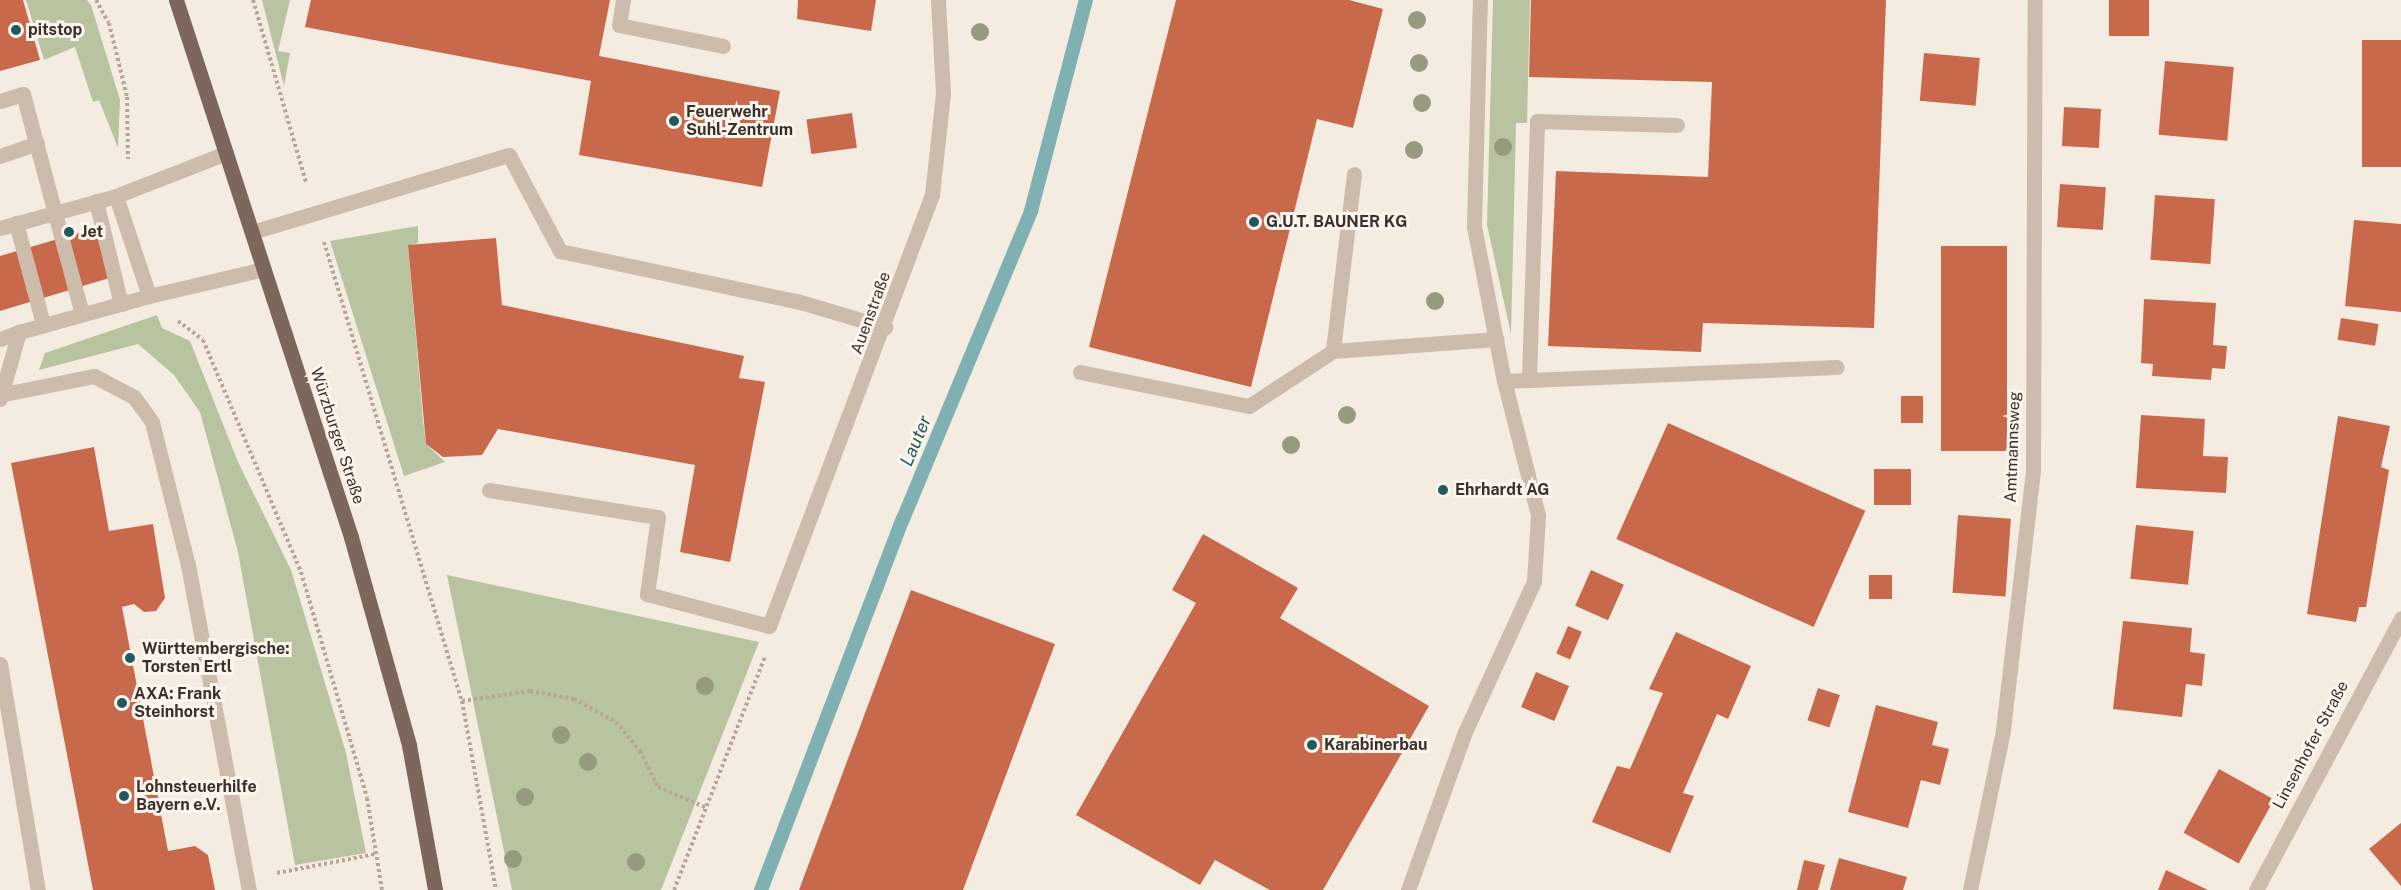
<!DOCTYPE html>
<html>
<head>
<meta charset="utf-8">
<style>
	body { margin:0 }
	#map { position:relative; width:2401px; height:890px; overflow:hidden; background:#f4ebe1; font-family:"Public Sans",sans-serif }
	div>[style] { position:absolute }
	.green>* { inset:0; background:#b8c4a0 }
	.stream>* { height:14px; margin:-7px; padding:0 7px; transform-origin:7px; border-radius:7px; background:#7fb0b2 }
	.building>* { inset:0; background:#c8694b; transform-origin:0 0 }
	.path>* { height:4px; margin-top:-2px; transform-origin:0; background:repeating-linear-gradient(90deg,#b9a596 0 3px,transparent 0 6px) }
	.minor>* { height:15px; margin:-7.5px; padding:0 7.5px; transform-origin:7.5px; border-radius:7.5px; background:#cdbbac }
	.major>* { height:15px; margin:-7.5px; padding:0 7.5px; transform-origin:7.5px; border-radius:7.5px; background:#7d675c }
	.trees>* { width:18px; height:18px; margin:-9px; border-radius:50%; background:#969b7f }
	.dots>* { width:16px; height:16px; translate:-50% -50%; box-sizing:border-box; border:3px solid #fbf5ee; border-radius:50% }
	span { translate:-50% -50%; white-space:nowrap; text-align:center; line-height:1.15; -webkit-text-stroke:6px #fbf5ee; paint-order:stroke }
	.poi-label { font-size:16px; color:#3b302b; font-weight:700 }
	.left { translate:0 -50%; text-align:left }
	.street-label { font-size:16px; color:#3b302b }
	.water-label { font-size:18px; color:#1f5a5e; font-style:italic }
</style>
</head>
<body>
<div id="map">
	<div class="green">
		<div style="clip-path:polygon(26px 0,87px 0,91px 5px,120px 100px,118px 148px,99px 100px,93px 102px,75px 47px,44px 60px)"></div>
		<div style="clip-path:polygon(262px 0,290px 0,278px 51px,290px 53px,284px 86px)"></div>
		<div style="clip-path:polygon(1493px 0,1530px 0,1527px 123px,1516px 123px,1511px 334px,1487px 225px)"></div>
		<div style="clip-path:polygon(418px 226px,418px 243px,408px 246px,423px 420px,426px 444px,445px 462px,404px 476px,330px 241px)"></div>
		<div style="clip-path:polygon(157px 315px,162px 328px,190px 341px,238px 462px,291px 570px,346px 753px,366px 853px,295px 865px,238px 552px,200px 412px,174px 375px,138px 344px,39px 370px,45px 353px)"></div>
		<div style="clip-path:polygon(447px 575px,759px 642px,661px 890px,512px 890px)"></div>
	</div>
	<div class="stream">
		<div style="left:761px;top:890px;width:397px;rotate:-69.1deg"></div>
		<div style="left:903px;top:519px;width:334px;rotate:-67.4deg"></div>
		<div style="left:1031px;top:211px;width:218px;rotate:-75.4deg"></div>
	</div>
	<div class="building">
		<div style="clip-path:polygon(0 0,23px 0,40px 60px,0 71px)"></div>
		<div style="clip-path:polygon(311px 0,610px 0,599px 56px,780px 91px,762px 187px,579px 155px,591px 81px,305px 27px)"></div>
		<div style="clip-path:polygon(798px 0,876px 0,871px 31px,797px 19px)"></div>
		<div style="clip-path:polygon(1176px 0,1349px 0,1383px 9px,1353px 128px,1317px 119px,1251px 387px,1089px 347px)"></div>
		<div style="clip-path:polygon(1531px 0,1886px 0,1874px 328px,1703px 323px,1701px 352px,1548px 346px,1556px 171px,1708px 177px,1712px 82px,1529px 77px)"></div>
		<div style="left:2109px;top:0;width:40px;height:36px"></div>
		<div style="left:2362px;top:40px;width:39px;height:127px"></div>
		<div style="left:1924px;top:53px;width:56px;height:48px;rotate:5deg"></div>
		<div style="left:2165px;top:61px;width:69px;height:74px;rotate:5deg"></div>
		<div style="left:2064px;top:107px;width:37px;height:39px;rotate:3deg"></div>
		<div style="left:852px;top:113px;width:35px;height:46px;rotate:82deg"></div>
		<div style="left:2060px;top:184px;width:46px;height:43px;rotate:4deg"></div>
		<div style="left:2155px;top:195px;width:60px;height:65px;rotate:4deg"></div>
		<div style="clip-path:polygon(2354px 220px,2401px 224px,2401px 312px,2345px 306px)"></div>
		<div style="clip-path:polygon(102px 226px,116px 276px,0 311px,0 256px)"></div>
		<div style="clip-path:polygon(496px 238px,502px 305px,744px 356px,739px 378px,765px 382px,730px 562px,680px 552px,695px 465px,498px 429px,482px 455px,443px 457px,426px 444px,408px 245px)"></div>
		<div style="left:1941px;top:246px;width:66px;height:205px"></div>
		<div style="clip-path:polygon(2144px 299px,2216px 303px,2213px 345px,2227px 346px,2225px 369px,2212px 368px,2211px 380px,2152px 376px,2153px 364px,2141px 363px)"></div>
		<div style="left:2341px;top:318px;width:38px;height:22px;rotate:9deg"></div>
		<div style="left:1901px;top:396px;width:22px;height:27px"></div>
		<div style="clip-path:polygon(2141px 415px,2205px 419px,2203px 456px,2228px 457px,2226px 493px,2136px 488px)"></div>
		<div style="clip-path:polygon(2338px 416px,2390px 426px,2381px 467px,2389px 470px,2366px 607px,2359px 607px,2356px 622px,2307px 614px)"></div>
		<div style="left:1668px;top:423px;width:216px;height:127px;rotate:24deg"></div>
		<div style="clip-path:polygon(94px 447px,109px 531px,153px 524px,165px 598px,156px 611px,144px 612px,134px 604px,122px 607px,168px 851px,195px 846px,208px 855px,215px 890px,93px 890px,11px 463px)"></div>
		<div style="left:1874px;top:469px;width:37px;height:36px"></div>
		<div style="left:1958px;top:515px;width:53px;height:78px;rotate:4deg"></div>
		<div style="left:2136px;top:525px;width:58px;height:54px;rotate:6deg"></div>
		<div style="clip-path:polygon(1203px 534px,1298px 588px,1280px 618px,1429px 706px,1323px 890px,1270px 890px,1215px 860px,1200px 885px,1076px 815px,1196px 603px,1172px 590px)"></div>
		<div style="left:1591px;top:570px;width:36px;height:39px;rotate:24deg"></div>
		<div style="left:1869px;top:575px;width:23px;height:24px"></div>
		<div style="clip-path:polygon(911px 590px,1055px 644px,963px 890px,799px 890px)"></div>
		<div style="clip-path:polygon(2123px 621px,2192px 628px,2190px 652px,2205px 654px,2202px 686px,2186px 684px,2182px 717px,2113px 709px)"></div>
		<div style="left:1568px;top:626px;width:15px;height:30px;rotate:23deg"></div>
		<div style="clip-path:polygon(1676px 632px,1751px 666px,1728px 719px,1717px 714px,1683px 793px,1694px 796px,1670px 853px,1592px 822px,1617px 766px,1630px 769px,1663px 693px,1649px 689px)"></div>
		<div style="left:1536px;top:672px;width:36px;height:38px;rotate:23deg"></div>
		<div style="left:1818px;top:688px;width:23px;height:34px;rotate:18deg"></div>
		<div style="clip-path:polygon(1876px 705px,1938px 722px,1932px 745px,1949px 749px,1940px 785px,1921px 780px,1908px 828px,1848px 812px)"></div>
		<div style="left:2219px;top:769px;width:63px;height:73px;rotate:29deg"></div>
		<div style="clip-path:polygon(2401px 823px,2401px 886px,2369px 849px)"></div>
		<div style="clip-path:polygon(1839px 858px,1907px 877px,1903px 890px,1830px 890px)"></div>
		<div style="clip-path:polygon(1804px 860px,1825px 865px,1818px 890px,1797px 890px)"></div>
		<div style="clip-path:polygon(2166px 870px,2208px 890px,2158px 890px)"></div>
	</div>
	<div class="path">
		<div style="left:96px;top:0;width:26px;rotate:61deg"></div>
		<div style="left:109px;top:23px;width:76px;rotate:76.3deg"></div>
		<div style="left:127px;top:97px;width:62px;rotate:89.1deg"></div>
		<div style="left:253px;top:0;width:191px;rotate:73.8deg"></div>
		<div style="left:324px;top:242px;width:479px;rotate:73.3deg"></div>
		<div style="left:462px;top:701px;width:192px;rotate:79.8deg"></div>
		<div style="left:178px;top:321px;width:31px;rotate:37deg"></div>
		<div style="left:203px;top:340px;width:252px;rotate:67.1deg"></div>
		<div style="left:301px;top:572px;width:235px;rotate:73.7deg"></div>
		<div style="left:367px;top:798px;width:93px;rotate:80.7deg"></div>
		<div style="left:462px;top:701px;width:69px;rotate:-8.4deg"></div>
		<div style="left:530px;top:691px;width:45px;rotate:10.3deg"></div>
		<div style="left:574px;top:699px;width:48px;rotate:28.7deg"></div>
		<div style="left:616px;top:722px;width:38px;rotate:50deg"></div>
		<div style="left:640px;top:751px;width:40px;rotate:63.4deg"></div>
		<div style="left:658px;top:787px;width:53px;rotate:23.2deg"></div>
		<div style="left:277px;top:873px;width:101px;rotate:-10.9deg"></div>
		<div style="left:674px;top:890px;width:251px;rotate:-68.7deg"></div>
	</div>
	<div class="minor">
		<div style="left:623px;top:0;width:25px;rotate:99deg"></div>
		<div style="left:619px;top:25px;width:106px;rotate:11.4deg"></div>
		<div style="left:0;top:101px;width:24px;rotate:-17deg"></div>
		<div style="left:23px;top:94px;width:228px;rotate:75deg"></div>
		<div style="left:226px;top:153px;width:118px;rotate:158.6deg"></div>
		<div style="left:116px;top:196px;width:105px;rotate:71.7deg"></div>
		<div style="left:149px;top:296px;width:118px;rotate:-13.2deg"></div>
		<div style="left:0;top:156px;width:39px;rotate:-19deg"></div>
		<div style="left:1354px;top:174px;width:178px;rotate:96.8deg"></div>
		<div style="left:1333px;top:351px;width:164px;rotate:-4.2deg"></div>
		<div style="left:96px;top:201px;width:106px;rotate:76.4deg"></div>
		<div style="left:16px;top:223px;width:105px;rotate:75deg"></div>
		<div style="left:0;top:228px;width:120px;rotate:-15.4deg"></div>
		<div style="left:252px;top:232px;width:268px;rotate:-16.7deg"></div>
		<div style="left:509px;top:155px;width:109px;rotate:62deg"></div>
		<div style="left:560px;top:251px;width:245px;rotate:12deg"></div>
		<div style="left:800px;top:302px;width:89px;rotate:16.4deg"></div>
		<div style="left:0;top:339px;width:20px;rotate:-20deg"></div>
		<div style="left:1080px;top:372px;width:172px;rotate:11.4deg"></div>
		<div style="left:1249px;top:406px;width:100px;rotate:-33.2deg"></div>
		<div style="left:1529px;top:378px;width:257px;rotate:-88.2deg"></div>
		<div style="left:1537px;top:121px;width:140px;rotate:1.6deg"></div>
		<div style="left:1504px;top:381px;width:333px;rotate:-2.4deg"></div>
		<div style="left:4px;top:394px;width:92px;rotate:-11.3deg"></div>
		<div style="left:94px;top:376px;width:45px;rotate:27.7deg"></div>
		<div style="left:134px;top:397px;width:31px;rotate:54deg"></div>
		<div style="left:152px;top:422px;width:147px;rotate:75.9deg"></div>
		<div style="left:188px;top:565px;width:331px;rotate:79.4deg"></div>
		<div style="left:0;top:399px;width:70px;rotate:-74.2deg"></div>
		<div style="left:19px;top:332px;width:135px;rotate:-15.5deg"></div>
		<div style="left:489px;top:490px;width:171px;rotate:9.1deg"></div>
		<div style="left:658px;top:517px;width:78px;rotate:98.1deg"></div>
		<div style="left:647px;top:594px;width:126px;rotate:14.7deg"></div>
		<div style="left:769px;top:626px;width:461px;rotate:-69.3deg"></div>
		<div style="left:932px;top:195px;width:103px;rotate:-83.8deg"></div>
		<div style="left:943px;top:93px;width:93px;rotate:-93.1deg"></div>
		<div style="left:0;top:664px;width:229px;rotate:80.5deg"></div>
		<div style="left:1408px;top:890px;width:168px;rotate:-70.2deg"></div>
		<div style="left:1465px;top:732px;width:166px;rotate:-65.4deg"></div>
		<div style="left:1534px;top:581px;width:66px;rotate:-86.5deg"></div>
		<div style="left:1538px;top:515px;width:138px;rotate:-104.2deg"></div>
		<div style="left:1504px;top:381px;width:158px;rotate:-101deg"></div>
		<div style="left:1474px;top:226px;width:226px;rotate:-88.5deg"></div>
		<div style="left:1970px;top:890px;width:163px;rotate:-78.3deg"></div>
		<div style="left:2003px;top:730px;width:263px;rotate:-83.4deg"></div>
		<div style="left:2033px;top:469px;width:469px;rotate:-89.8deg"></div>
		<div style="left:2256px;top:890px;width:308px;rotate:-61.9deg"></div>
	</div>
	<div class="major">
		<div style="left:176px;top:0;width:565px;rotate:71.95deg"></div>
		<div style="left:351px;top:537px;width:216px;rotate:74.4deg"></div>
		<div style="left:409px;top:745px;width:147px;rotate:79.8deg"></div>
	</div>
	<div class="trees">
		<div style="left:1417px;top:20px"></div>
		<div style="left:980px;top:32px"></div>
		<div style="left:1419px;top:63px"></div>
		<div style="left:1422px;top:103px"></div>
		<div style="left:1503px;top:147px"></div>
		<div style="left:1414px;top:150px"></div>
		<div style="left:1435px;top:301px"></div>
		<div style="left:1347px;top:415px"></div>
		<div style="left:1291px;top:445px"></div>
		<div style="left:705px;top:686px"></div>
		<div style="left:561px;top:735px"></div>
		<div style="left:588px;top:762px"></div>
		<div style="left:525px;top:797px"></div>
		<div style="left:513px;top:859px"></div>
		<div style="left:636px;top:862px"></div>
	</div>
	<div class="dots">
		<div style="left:16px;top:30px;background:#1f5a5e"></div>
		<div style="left:674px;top:121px;background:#1f5a5e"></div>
		<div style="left:1254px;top:222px;background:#1f5a5e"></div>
		<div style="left:69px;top:232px;background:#1f5a5e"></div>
		<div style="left:1443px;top:490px;background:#1f5a5e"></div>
		<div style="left:130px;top:658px;background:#1f5a5e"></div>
		<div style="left:122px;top:703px;background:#1f5a5e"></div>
		<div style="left:1312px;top:745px;background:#1f5a5e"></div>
		<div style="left:124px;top:796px;background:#1f5a5e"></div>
	</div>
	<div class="poi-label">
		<span class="left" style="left:28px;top:30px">pitstop</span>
		<span class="left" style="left:686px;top:121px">Feuerwehr<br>Suhl-Zentrum</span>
		<span class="left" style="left:1266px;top:222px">G.U.T. BAUNER KG</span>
		<span class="left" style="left:81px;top:232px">Jet</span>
		<span class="left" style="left:1455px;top:490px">Ehrhardt AG</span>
		<span class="left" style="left:142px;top:658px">Württembergische:<br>Torsten Ertl</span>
		<span class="left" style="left:134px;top:703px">AXA: Frank<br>Steinhorst</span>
		<span class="left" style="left:1324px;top:745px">Karabinerbau</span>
		<span class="left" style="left:136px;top:796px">Lohnsteuerhilfe<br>Bayern e.V.</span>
	</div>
	<div class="street-label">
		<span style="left:871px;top:313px;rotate:-70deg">Auenstraße</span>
		<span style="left:337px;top:436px;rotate:72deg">Würzburger Straße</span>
		<span style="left:2013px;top:447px;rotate:-88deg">Amtmannsweg</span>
		<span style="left:2311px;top:745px;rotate:-62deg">Linsenhofer Straße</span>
	</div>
	<div class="water-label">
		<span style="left:916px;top:441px;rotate:-67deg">Lauter</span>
	</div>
</div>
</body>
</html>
